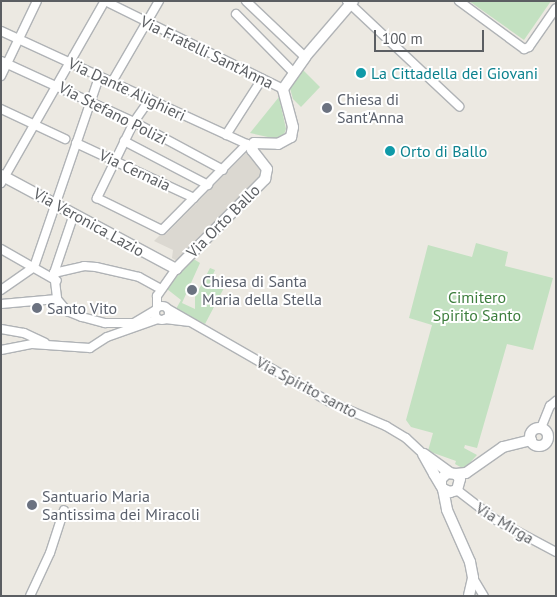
<!DOCTYPE html>
<html>
<head>
<meta charset="utf-8">
<style>
	body { margin:0 }
	#map { position:relative; width:557px; height:597px; overflow:hidden; background:#ece9e2; font-family:"PT Sans",sans-serif }
	div>[style] { position:absolute }
	.education>* { inset:0; background:#dbd8d1 }
	.green>* { inset:0; background:#c3e1c1 }
	.roads { filter:drop-shadow(1px 0 #b0b3b6) drop-shadow(-1px 0 #b0b3b6) drop-shadow(0 1px #b0b3b6) drop-shadow(0 -1px #b0b3b6) }
	.minor>* { height:8px; margin:-4px; padding:0 4px; transform-origin:4px; border-radius:4px; background:#fff }
	.minor>.ring { margin:-4px; padding:0; box-sizing:content-box; background:none; border:8px solid #fff; border-radius:50% }
	.tertiary>* { height:10px; margin:-5px; padding:0 5px; transform-origin:5px; border-radius:5px; background:#fff }
	.tertiary>.ring { margin:-5px; padding:0; box-sizing:content-box; background:none; border:10px solid #fff; border-radius:50% }
	.dots>* { width:14px; height:14px; translate:-50% -50%; box-sizing:border-box; border:2px solid #fff; border-radius:50% }
	span { translate:-50% -50%; white-space:nowrap; text-align:center; line-height:1.15; -webkit-text-stroke:4px #fff; paint-order:stroke }
	.street-label { font-size:16px; color:#5b5e62 }
	.culture-label { font-size:16px; color:#0d838f }
	.left { translate:0 -50%; text-align:left }
	.worship-label { font-size:16px; color:#5b616d }
	.park-label { font-size:16px; color:#3d7e3d }
	.frame { position:absolute; inset:0; border:2px solid #5b5e62; pointer-events:none }
	.scale { position:absolute; left:374px; top:30px; width:110px; height:22px; box-sizing:border-box; border:2px solid #5b5e62; border-top:0; padding-left:6px; font-size:15px; line-height:18px; white-space:nowrap; color:#5b5e62; -webkit-text-stroke:4px #fff; paint-order:stroke }
</style>
</head>
<body>
<div id="map">
	<div class="education">
		<div style="clip-path:polygon(246px 153px,261px 167px,261px 176px,177px 261px,172px 258px,173px 250px,154px 241px,162px 233px,166px 234px)"></div>
	</div>
	<div class="green">
		<div style="clip-path:polygon(469px 1px,551px 1px,524px 40px)"></div>
		<div style="clip-path:polygon(302px 69px,320px 87px,301px 107px,293px 99px,289px 85px)"></div>
		<div style="clip-path:polygon(279px 97px,286px 129px,283px 137px,277px 139px,250px 133px)"></div>
		<div style="clip-path:polygon(476px 243px,508px 252px,505px 266px,553px 278px,533px 350px,507px 344px,477px 448px,465px 445px,464px 448px,477px 455px,464px 469px,455px 464px,456px 461px,428px 451px,433px 433px,411px 427px,406px 420px,432px 325px,409px 318px,428px 245px,472px 257px)"></div>
		<div style="clip-path:polygon(192px 258px,200px 263px,182px 303px,195px 309px,195px 297px,210px 268px,215px 270px,211px 279px,225px 286px,205px 324px,176px 309px,181px 300px,167px 289px)"></div>
	</div>
	<div class="roads">
		<div class="minor">
			<div style="left:105px;top:1px;width:199px;rotate:26.3deg"></div>
			<div style="left:246px;top:1px;width:81px;rotate:43.5deg"></div>
			<div style="left:347px;top:1px;width:154px;rotate:43.2deg"></div>
			<div style="left:459px;top:1px;width:81px;rotate:36.4deg"></div>
			<div style="left:524px;top:49px;width:5px;rotate:-22deg"></div>
			<div style="left:529px;top:47px;width:47px;rotate:-55.3deg"></div>
			<div style="left:236px;top:14px;width:83px;rotate:45.5deg"></div>
			<div style="left:1px;top:31px;width:273px;rotate:24.7deg"></div>
			<div style="left:1px;top:61px;width:146px;rotate:24.6deg"></div>
			<div style="left:134px;top:122px;width:101px;rotate:28.3deg"></div>
			<div style="left:1px;top:76px;width:83px;rotate:-64.4deg"></div>
			<div style="left:112px;top:82px;width:94px;rotate:-59.9deg"></div>
			<div style="left:150px;top:99px;width:28px;rotate:125deg"></div>
			<div style="left:134px;top:122px;width:85px;rotate:116deg"></div>
			<div style="left:97px;top:198px;width:72px;rotate:26.2deg"></div>
			<div style="left:162px;top:230px;width:121px;rotate:-45.3deg"></div>
			<div style="left:1px;top:109px;width:71px;rotate:25.1deg"></div>
			<div style="left:226px;top:135px;width:67px;rotate:-57.3deg"></div>
			<div style="left:124px;top:141px;width:95px;rotate:27.6deg"></div>
			<div style="left:76px;top:143px;width:130px;rotate:25deg"></div>
			<div style="left:1px;top:183px;width:210px;rotate:-60.3deg"></div>
			<div style="left:1px;top:249px;width:64px;rotate:29.7deg"></div>
			<div style="left:54px;top:273px;width:26px;rotate:83deg"></div>
			<div style="left:57px;top:299px;width:16px;rotate:50deg"></div>
			<div style="left:67px;top:311px;width:16px;rotate:22deg"></div>
			<div style="left:82px;top:317px;width:24px;rotate:15deg"></div>
			<div style="left:105px;top:323px;width:29px"></div>
			<div style="left:134px;top:323px;width:23px;rotate:-31deg"></div>
			<div style="left:54px;top:273px;width:31px;rotate:-13deg"></div>
			<div style="left:84px;top:266px;width:12px;rotate:5deg"></div>
			<div style="left:96px;top:267px;width:44px;rotate:13.1deg"></div>
			<div style="left:139px;top:277px;width:25px;rotate:29deg"></div>
			<div style="left:54px;top:273px;width:62px;rotate:-71.3deg"></div>
			<div style="left:1px;top:290px;width:40px;rotate:-34.9deg"></div>
			<div style="left:34px;top:267px;width:198px;rotate:-71.1deg"></div>
			<div style="left:1px;top:304px;width:56px;rotate:-5.1deg"></div>
			<div class="ring" style="left:155px;top:306px;width:6px;height:6px"></div>
			<div style="left:157px;top:307px;width:11px;rotate:-90deg"></div>
			<div style="left:157px;top:296px;width:33px;rotate:-55deg"></div>
			<div style="left:168px;top:309px;width:187px;rotate:29.9deg"></div>
			<div style="left:330px;top:402px;width:61px;rotate:23.2deg"></div>
			<div style="left:386px;top:426px;width:23px;rotate:31deg"></div>
			<div style="left:406px;top:438px;width:23px;rotate:43deg"></div>
			<div style="left:165px;top:319px;width:23px;rotate:7deg"></div>
			<div style="left:1px;top:329px;width:23px;rotate:10deg"></div>
			<div style="left:24px;top:333px;width:23px;rotate:25deg"></div>
			<div style="left:1px;top:350px;width:32px;rotate:-11deg"></div>
			<div style="left:32px;top:344px;width:58px;rotate:3.9deg"></div>
			<div style="left:90px;top:348px;width:20px;rotate:-33deg"></div>
			<div style="left:107px;top:337px;width:54px;rotate:-19.4deg"></div>
			<div style="left:541px;top:428px;width:24px;rotate:-68deg"></div>
			<div style="left:550px;top:406px;width:8px;rotate:-40deg"></div>
			<div style="left:457px;top:490px;width:49px;rotate:37.6deg"></div>
			<div style="left:496px;top:520px;width:68px;rotate:28.1deg"></div>
			<div style="left:473px;top:578px;width:21px;rotate:59deg"></div>
			<div style="left:30px;top:596px;width:47px;rotate:-65.1deg"></div>
			<div style="left:50px;top:553px;width:45px;rotate:-72deg"></div>
		</div>
		<div class="tertiary">
			<div style="left:1px;top:175px;width:199px;rotate:28.2deg"></div>
			<div style="left:176px;top:269px;width:127px;rotate:-45.3deg"></div>
			<div style="left:265px;top:179px;width:10px;rotate:-79deg"></div>
			<div style="left:267px;top:169px;width:24px;rotate:-128deg"></div>
			<div style="left:252px;top:150px;width:7px;rotate:-74deg"></div>
			<div style="left:254px;top:143px;width:24px;rotate:2deg"></div>
			<div style="left:278px;top:144px;width:15px;rotate:-28deg"></div>
			<div style="left:291px;top:137px;width:10px;rotate:-79deg"></div>
			<div style="left:293px;top:127px;width:39px;rotate:-105deg"></div>
			<div style="left:283px;top:89px;width:39px;rotate:-55deg"></div>
			<div style="left:305px;top:57px;width:74px;rotate:-49.4deg"></div>
			<div class="ring" style="left:530px;top:428px;width:8px;height:8px"></div>
			<div style="left:423px;top:454px;width:23px;rotate:61deg"></div>
			<div style="left:434px;top:474px;width:17px;rotate:59deg"></div>
			<div style="left:443px;top:489px;width:8px;rotate:23deg"></div>
			<div style="left:450px;top:492px;width:7px;rotate:-16deg"></div>
			<div style="left:457px;top:490px;width:11px;rotate:-75deg"></div>
			<div style="left:460px;top:479px;width:6px;rotate:-129deg"></div>
			<div style="left:456px;top:474px;width:9px;rotate:-174deg"></div>
			<div style="left:447px;top:473px;width:8px;rotate:135deg"></div>
			<div style="left:441px;top:479px;width:6px;rotate:90deg"></div>
			<div style="left:424px;top:454px;width:32px;rotate:36deg"></div>
			<div style="left:456px;top:474px;width:10px;rotate:-6deg"></div>
			<div style="left:466px;top:473px;width:45px;rotate:-35.1deg"></div>
			<div style="left:503px;top:447px;width:29px;rotate:-14deg"></div>
			<div style="left:443px;top:489px;width:21px;rotate:79deg"></div>
			<div style="left:447px;top:510px;width:57px;rotate:66.1deg"></div>
			<div style="left:470px;top:562px;width:16px;rotate:79deg"></div>
			<div style="left:473px;top:578px;width:18px;rotate:103deg"></div>
		</div>
	</div>
	<div class="dots">
		<div style="left:361px;top:73px;background:#0f9aa8"></div>
		<div style="left:327px;top:108px;background:#6b7280"></div>
		<div style="left:390px;top:151px;background:#0f9aa8"></div>
		<div style="left:192px;top:290px;background:#6b7280"></div>
		<div style="left:37px;top:308px;background:#6b7280"></div>
		<div style="left:32px;top:505px;background:#6b7280"></div>
	</div>
	<div class="street-label">
		<span style="left:207px;top:52px;rotate:26deg">Via Fratelli Sant'Anna</span>
		<span style="left:127px;top:89px;rotate:25deg">Via Dante Alighieri</span>
		<span style="left:113px;top:113px;rotate:27deg">Via Stefano Polizi</span>
		<span style="left:135px;top:170px;rotate:25deg">Via Cernaia</span>
		<span style="left:223px;top:221px;rotate:-45deg">Via Orto Ballo</span>
		<span style="left:89px;top:222px;rotate:29deg">Via Veronica Lazio</span>
		<span style="left:307px;top:387px;rotate:28deg">Via Spirito santo</span>
		<span style="left:505px;top:523px;rotate:31deg">Via Mirga</span>
	</div>
	<div class="culture-label">
		<span class="left" style="left:371px;top:73px">La Cittadella dei Giovani</span>
		<span class="left" style="left:400px;top:151px">Orto di Ballo</span>
	</div>
	<div class="worship-label">
		<span class="left" style="left:337px;top:108px">Chiesa di<br>Sant'Anna</span>
		<span class="left" style="left:202px;top:290px">Chiesa di Santa<br>Maria della Stella</span>
		<span class="left" style="left:47px;top:308px">Santo Vito</span>
		<span class="left" style="left:42px;top:505px">Santuario Maria<br>Santissima dei Miracoli</span>
	</div>
	<div class="park-label">
		<span style="left:477px;top:306px">Cimitero<br>Spirito Santo</span>
	</div>
	<div class="frame"></div>
	<div class="scale">100 m</div>
</div>
</body>
</html>
